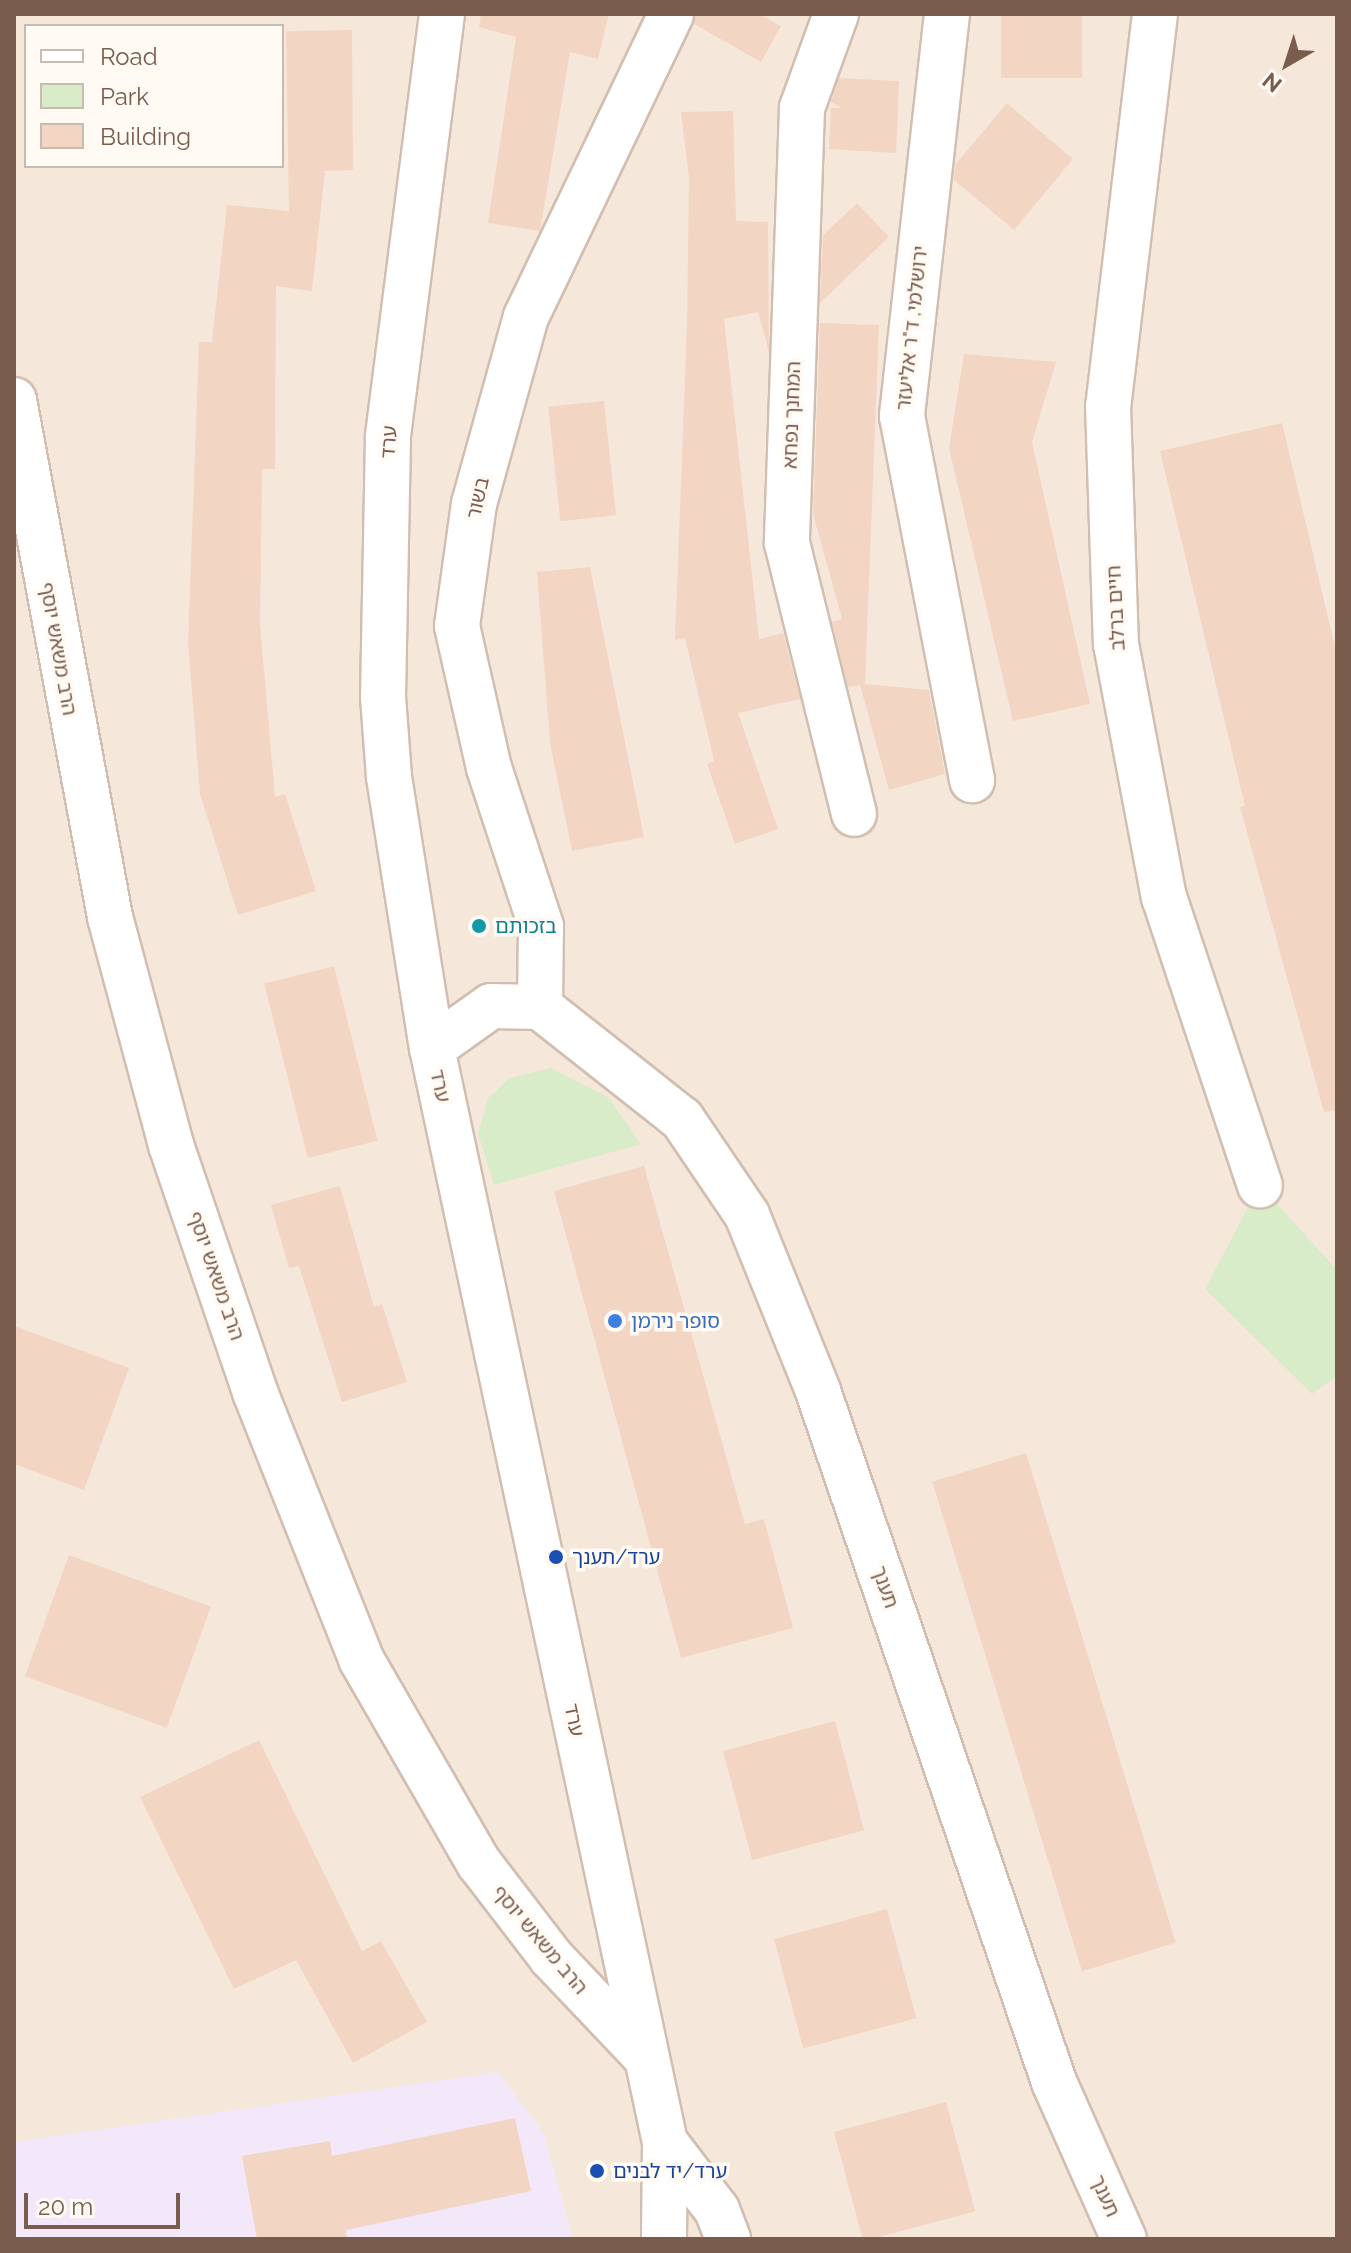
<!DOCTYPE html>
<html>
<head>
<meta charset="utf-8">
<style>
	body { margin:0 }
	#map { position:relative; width:1351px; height:2253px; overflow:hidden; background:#fdf6ec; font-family:Raleway,"Noto Sans Hebrew",sans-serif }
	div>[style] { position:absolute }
	.residential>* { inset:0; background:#f5e8da }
	.education>* { inset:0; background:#f3e8fa }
	.green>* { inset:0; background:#d8ecc9 }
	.building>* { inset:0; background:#f3d5c3; transform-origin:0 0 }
	.roads { filter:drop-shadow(2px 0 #d1beb0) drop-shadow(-2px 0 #d1beb0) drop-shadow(0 2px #d1beb0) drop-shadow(0 -2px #d1beb0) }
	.minor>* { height:44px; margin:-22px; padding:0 22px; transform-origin:22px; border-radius:22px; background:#fff }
	.dots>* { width:22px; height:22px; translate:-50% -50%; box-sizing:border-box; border:4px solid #fffaf3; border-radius:50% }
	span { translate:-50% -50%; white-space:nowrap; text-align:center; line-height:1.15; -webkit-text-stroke:7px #fffaf3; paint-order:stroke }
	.street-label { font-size:20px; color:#7a5c4d }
	.culture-label { font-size:20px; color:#0d838f }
	.left { translate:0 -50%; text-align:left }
	.shop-label { font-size:20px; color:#366cbe }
	.transit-label { font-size:20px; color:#164399 }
	.frame { position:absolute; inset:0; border:16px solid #7a5c4d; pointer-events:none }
	.legend { position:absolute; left:24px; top:24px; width:260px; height:144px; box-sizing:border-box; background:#fffaf3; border:2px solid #cabbb1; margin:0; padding:10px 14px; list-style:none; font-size:24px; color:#7a5c4d }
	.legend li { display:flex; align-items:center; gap:16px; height:40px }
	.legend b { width:40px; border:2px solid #cabbb1 }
	.north { position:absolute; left:1247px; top:24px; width:80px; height:80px; -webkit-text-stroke:6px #fffaf3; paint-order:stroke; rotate:219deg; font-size:22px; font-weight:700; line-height:32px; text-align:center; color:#7a5c4d }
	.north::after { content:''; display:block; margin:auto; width:28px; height:36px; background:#7a5c4d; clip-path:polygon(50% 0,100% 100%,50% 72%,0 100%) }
	.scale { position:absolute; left:24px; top:2193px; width:156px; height:36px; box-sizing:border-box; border:4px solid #7a5c4d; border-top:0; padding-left:10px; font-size:24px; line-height:28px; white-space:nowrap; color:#7a5c4d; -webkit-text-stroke:6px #fffaf3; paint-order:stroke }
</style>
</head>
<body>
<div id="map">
	<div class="residential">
		<div style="clip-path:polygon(evenodd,14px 14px,1337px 14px,1337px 2239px,14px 2239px,14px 14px,26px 26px,282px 26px,282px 166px,26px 166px,26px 26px)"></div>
	</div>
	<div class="education">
		<div style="clip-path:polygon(498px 2072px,544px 2134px,573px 2239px,14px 2239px,14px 2142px)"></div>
	</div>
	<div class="green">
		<div style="clip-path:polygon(551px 1068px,609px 1098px,641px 1144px,494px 1185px,478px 1134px,488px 1098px,510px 1078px)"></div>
		<div style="clip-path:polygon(1260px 1185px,1337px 1270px,1337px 1376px,1312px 1394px,1205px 1289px)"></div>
	</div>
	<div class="building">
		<div style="clip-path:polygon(481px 14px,609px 14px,598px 59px,570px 52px,540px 231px,488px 223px,516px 37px,479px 27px)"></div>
		<div style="clip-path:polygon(696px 14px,759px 14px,781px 26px,761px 62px,694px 24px)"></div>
		<div style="left:1001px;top:14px;width:81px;height:64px"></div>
		<div style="clip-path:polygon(352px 30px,353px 170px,325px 171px,312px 291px,276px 286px,275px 469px,262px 469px,260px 624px,275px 797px,285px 794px,316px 891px,238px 915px,200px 794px,188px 643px,199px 342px,212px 342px,227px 205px,289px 211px,286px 31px)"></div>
		<div style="clip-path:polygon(839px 78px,899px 81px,896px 153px,829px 149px,831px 108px,842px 108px,831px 102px)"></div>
		<div style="clip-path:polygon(1007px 103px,1073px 159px,1014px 230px,954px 180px,955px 165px)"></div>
		<div style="clip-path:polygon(733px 111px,736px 221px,768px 222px,769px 352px,758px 312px,724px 319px,759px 639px,783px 633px,800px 699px,738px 713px,778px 829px,735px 844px,707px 764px,714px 761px,685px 638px,675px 640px,687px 326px,689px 177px,681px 112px)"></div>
		<div style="clip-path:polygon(857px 203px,889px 237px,820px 303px,823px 235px)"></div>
		<div style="clip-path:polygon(820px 323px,879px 325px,865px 684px,929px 690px,945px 774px,889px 790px,860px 685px,848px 687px,832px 622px,842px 619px,813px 514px)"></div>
		<div style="clip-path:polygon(964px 354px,1056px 362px,1032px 442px,1090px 704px,1013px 721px,949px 448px)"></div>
		<div style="left:604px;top:401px;width:115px;height:56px;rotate:84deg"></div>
		<div style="clip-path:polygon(1282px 423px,1337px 655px,1337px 1110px,1324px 1112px,1240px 807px,1245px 806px,1160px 451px)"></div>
		<div style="clip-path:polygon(590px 567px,644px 837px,572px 851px,550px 743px,537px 572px)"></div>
		<div style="left:334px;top:966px;width:180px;height:72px;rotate:76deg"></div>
		<div style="clip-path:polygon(644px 1166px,745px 1524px,764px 1519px,793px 1628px,681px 1658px,554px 1191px)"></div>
		<div style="clip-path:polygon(340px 1186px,374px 1307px,382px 1304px,407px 1382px,342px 1402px,299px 1266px,289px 1268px,271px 1205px)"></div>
		<div style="clip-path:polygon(14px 1326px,129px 1368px,84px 1490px,14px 1464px)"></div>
		<div style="left:1026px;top:1453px;width:512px;height:98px;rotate:73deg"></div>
		<div style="left:69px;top:1555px;width:151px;height:129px;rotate:20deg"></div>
		<div style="left:835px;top:1721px;width:113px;height:116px;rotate:75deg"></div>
		<div style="clip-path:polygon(259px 1740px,362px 1951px,381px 1941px,427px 2022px,353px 2063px,296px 1960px,234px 1989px,140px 1797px)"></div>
		<div style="left:887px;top:1909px;width:113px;height:117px;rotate:75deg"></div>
		<div style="left:946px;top:2102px;width:113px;height:116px;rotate:75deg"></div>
		<div style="clip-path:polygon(515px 2118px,531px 2191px,346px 2230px,347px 2239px,257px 2239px,242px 2156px,330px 2141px,332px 2156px)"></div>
	</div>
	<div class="roads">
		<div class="minor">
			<div style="left:442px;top:14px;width:426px;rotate:97.3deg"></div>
			<div style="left:388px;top:437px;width:260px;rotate:91.1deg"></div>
			<div style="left:383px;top:697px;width:80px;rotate:85.7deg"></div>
			<div style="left:389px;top:777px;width:274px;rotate:81deg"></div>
			<div style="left:432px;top:1048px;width:1119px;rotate:77.98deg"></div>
			<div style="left:665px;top:2142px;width:97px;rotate:90.6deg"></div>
			<div style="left:836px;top:14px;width:100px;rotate:109.9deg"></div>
			<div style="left:802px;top:108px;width:435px;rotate:92deg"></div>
			<div style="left:787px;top:543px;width:279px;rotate:76.1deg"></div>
			<div style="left:947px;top:14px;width:405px;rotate:96.4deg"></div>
			<div style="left:902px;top:416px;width:371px;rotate:79.1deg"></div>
			<div style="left:1155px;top:14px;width:395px;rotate:96.8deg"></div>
			<div style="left:1108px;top:406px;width:238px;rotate:88.1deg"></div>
			<div style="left:1116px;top:644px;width:258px;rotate:79.3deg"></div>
			<div style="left:1164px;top:897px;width:304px;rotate:71.6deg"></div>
			<div style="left:14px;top:400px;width:526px;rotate:79.48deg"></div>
			<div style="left:110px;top:917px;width:236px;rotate:75deg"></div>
			<div style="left:171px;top:1145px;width:261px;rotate:71.2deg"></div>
			<div style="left:255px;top:1392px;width:287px;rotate:68.3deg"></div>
			<div style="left:361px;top:1659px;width:236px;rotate:60deg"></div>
			<div style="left:479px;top:1863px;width:118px;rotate:52.5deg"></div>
			<div style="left:551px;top:1957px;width:137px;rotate:46.5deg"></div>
			<div style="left:540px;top:1007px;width:181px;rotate:38.3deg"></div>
			<div style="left:682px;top:1119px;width:116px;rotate:55.9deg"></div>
			<div style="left:747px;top:1215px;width:190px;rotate:68deg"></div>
			<div style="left:818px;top:1391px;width:730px;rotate:71.14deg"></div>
			<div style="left:1054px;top:2082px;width:172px;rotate:66deg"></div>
			<div style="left:540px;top:1007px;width:81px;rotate:-89.3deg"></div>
			<div style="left:541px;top:926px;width:166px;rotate:-108.2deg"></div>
			<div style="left:489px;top:768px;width:146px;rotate:-102.7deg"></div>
			<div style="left:457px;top:626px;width:123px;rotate:-82.1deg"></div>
			<div style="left:474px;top:504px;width:194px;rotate:-74.5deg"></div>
			<div style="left:526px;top:317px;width:336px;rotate:-64.4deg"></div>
			<div style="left:432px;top:1048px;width:72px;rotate:-35.4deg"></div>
			<div style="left:491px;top:1006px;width:49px;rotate:1.2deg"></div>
			<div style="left:665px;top:2142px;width:86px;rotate:52.6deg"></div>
			<div style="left:717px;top:2210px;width:31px;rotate:69deg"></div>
		</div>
	</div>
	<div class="dots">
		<div style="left:479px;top:926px;background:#0f9aa8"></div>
		<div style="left:615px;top:1321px;background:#3f7fe0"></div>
		<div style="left:556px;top:1557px;background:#1a4fb4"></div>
		<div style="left:597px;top:2171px;background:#1a4fb4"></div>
	</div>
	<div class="street-label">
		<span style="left:912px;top:328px;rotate:-84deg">ירושלמי, ד"ר אליעזר</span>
		<span style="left:792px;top:415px;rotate:-88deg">המחנך נפחא</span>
		<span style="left:389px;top:442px;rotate:-86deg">ערד</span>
		<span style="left:478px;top:498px;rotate:-77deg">בשור</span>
		<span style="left:1116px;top:608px;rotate:-93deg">חיים ברלב</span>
		<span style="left:58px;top:649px;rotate:80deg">הרב משאש יוסף</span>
		<span style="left:440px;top:1086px;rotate:78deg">ערד</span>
		<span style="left:216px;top:1276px;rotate:71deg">הרב משאש יוסף</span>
		<span style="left:885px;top:1587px;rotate:71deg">תענך</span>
		<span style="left:574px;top:1720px;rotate:78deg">ערד</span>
		<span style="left:540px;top:1940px;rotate:50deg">הרב משאש יוסף</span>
		<span style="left:1105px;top:2196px;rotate:66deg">תענך</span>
	</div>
	<div class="culture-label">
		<span class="left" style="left:495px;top:926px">בזכותם</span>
	</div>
	<div class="shop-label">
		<span class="left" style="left:631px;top:1321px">סופר נירמן</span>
	</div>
	<div class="transit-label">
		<span class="left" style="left:572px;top:1557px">ערד/תענך</span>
		<span class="left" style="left:613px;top:2171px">ערד/יד לבנים</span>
	</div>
	<div class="frame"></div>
	<ul class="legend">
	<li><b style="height:10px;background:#fff"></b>Road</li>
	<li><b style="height:22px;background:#d8ecc9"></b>Park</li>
	<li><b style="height:22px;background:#f3d5c3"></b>Building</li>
	</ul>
	<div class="north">N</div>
	<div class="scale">20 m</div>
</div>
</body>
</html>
